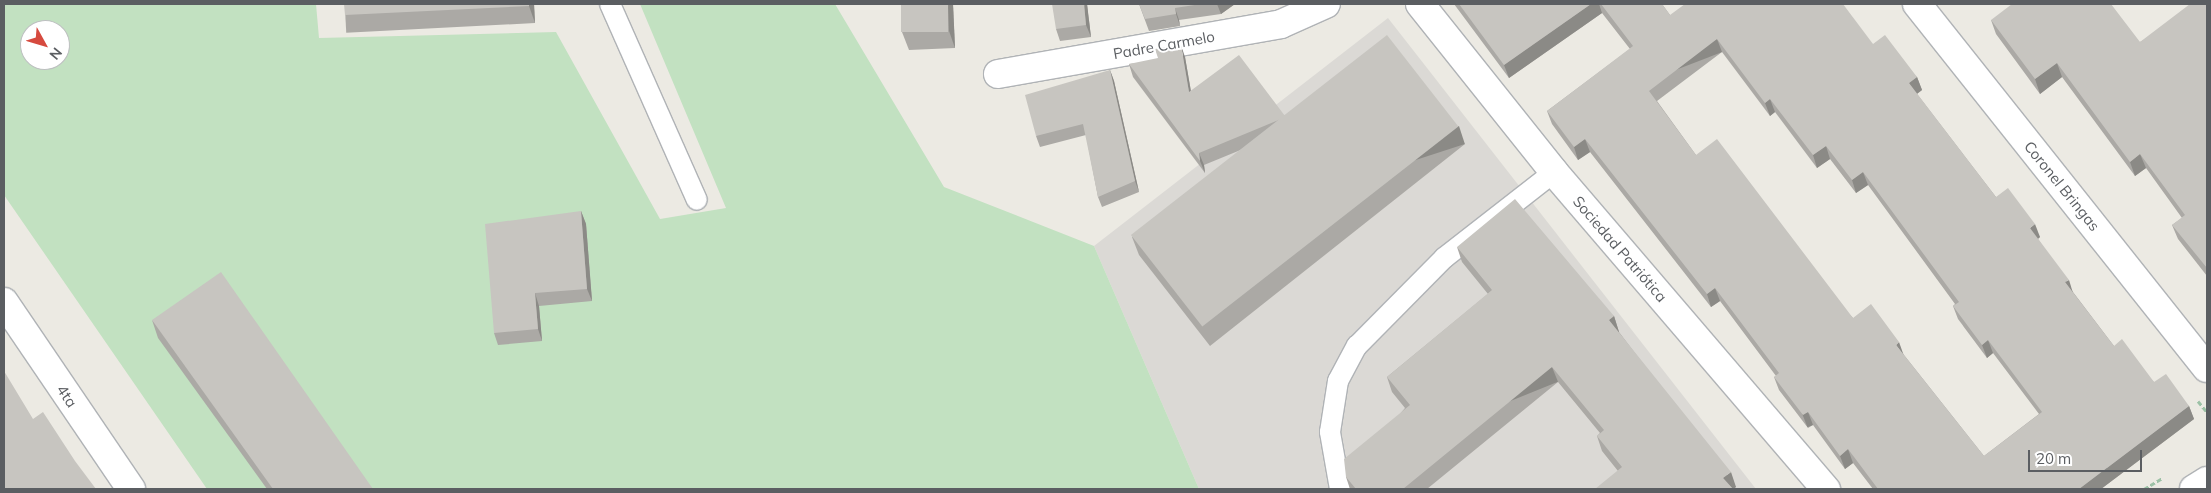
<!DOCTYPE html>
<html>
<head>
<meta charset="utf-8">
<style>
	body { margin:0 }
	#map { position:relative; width:2211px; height:493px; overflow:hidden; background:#eceae3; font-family:Mulish,sans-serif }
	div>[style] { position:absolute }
	.industrial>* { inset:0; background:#dbd9d5 }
	.green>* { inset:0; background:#c2e1c1 }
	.path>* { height:3px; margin-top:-1.5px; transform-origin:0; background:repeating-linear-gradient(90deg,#9cc1a6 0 5px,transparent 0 7.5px) }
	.roads { filter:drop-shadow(1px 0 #b0b3b6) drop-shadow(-1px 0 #b0b3b6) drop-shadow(0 1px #b0b3b6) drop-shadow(0 -1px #b0b3b6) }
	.lane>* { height:20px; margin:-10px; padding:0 10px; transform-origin:10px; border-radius:10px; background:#fff }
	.street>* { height:28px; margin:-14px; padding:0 14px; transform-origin:14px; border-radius:14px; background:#fff }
	.secondary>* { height:28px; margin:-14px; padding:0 14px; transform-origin:14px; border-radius:14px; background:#fff }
	.wall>* { inset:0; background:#aba9a5; transform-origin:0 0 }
	.shaded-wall>* { inset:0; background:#8b8a86; transform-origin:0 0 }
	.building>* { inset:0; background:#c7c5c0; transform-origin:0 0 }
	span { translate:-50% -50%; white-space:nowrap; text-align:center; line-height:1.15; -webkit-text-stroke:4px #fff; paint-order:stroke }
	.street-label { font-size:15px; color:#5b5e62 }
	.frame { position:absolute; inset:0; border:5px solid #5b5e62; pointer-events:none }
	.north { position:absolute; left:20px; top:20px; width:50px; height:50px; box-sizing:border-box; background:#fff; border:1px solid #bdbfc0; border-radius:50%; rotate:129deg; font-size:14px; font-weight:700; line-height:20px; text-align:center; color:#5b5e62 }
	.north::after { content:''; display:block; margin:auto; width:18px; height:22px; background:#d64a3f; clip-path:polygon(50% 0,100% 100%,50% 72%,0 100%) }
	.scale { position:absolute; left:2028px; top:450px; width:114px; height:22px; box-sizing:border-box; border:2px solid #5b5e62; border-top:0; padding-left:6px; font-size:15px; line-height:18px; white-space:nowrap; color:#5b5e62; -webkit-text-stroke:4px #fff; paint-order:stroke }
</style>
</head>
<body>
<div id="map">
	<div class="industrial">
		<div style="clip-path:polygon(1388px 18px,1756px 489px,1199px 489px,1094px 246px)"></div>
	</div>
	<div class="green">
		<div style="clip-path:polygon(evenodd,4px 4px,316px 4px,319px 38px,556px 32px,660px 219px,726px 208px,640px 4px,835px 4px,944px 187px,1094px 246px,1199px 489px,207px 489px,4px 195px,4px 4px,30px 30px,60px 30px,60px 60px,30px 60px,30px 30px)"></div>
	</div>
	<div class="path">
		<div style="left:2198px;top:401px;width:14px;rotate:51deg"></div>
		<div style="left:2144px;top:489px;width:21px;rotate:-31deg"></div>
	</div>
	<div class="roads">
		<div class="lane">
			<div style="left:610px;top:4px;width:214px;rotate:66.1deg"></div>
			<div style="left:1340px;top:489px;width:58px;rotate:-100deg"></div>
			<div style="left:1330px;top:432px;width:52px;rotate:-81.1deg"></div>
			<div style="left:1338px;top:381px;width:40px;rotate:-62deg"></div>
			<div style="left:1357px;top:346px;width:124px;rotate:-45.3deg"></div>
			<div style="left:1444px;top:258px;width:140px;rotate:-38deg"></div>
		</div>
		<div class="street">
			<div style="left:1420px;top:4px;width:215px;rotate:51.4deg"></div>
			<div style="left:1554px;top:172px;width:418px;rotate:49.4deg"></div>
			<div style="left:1917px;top:4px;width:465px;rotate:51.5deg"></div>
			<div style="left:998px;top:74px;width:287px;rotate:-10deg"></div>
			<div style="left:1281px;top:24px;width:49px;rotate:-24deg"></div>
			<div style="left:2194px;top:489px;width:15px;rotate:-32deg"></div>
		</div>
		<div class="secondary">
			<div style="left:4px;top:302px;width:226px;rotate:55.8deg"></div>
		</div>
	</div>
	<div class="wall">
		<div style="left:534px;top:4px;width:19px;height:189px;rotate:87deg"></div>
		<div style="clip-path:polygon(953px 4px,955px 48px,909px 50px,902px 32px)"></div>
		<div style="clip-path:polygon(1087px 4px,1091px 37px,1060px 41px,1056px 29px)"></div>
		<div style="clip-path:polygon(1139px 4px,1235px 4px,1221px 14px,1179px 20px,1180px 26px,1149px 31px)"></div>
		<div style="clip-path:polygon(evenodd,1454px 4px,1662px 4px,1670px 15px,1873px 44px,1917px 77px,1922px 90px,1917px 94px,1996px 197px,2040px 237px,2038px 239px,2073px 292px,2114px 346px,2154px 382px,2189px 406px,2194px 419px,2101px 489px,1873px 489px,1853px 463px,1845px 469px,1813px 425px,1808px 428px,1779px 390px,1774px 377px,1776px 376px,1720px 301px,1711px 307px,1590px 152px,1578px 160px,1552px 124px,1547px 111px,1630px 49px,1602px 13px,1509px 78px,1454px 4px,1722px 52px,1770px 116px,1775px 112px,1817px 168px,1830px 159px,1856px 193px,1868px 185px,1955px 304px,1953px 306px,1958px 319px,1987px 358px,1993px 353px,2039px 414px,1984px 456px,1904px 355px,1853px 318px,1696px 155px,1657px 101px,1722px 52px)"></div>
		<div style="clip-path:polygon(2207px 4px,2207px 276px,2178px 239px,2172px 225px,2182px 218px,2146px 168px,2135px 176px,2062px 77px,2040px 94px,1996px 34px,1991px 20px,2140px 42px)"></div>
		<div style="clip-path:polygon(1185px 57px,1191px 91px,1285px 116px,1465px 144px,1210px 346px,1139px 255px,1132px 237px,1243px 149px,1204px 165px,1205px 173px,1133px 77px,1129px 64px)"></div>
		<div style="clip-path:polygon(1110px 70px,1114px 81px,1139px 192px,1102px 207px,1098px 197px,1086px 135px,1040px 147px,1036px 136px)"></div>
		<div style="clip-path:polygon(581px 211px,586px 224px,592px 301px,539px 306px,542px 341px,498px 345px,494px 333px)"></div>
		<div style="clip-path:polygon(1457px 247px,1614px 316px,1619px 332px,1736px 487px,1733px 489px,1618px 471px,1602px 451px,1597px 436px,1600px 433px,1558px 382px,1427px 489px,1350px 489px,1346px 477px,1405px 408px,1392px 392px,1387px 377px,1488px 294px,1462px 262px)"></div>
		<div style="clip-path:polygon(152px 320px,373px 489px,267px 489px,158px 338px)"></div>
	</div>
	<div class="shaded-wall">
		<div style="clip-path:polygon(529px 4px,534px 4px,535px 23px,529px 6px)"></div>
		<div style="clip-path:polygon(948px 4px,953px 4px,955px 48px,949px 31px)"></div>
		<div style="clip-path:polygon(1084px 4px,1087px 4px,1091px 37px,1086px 25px)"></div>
		<div style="clip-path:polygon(1217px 4px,1235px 4px,1221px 14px)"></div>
		<div style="clip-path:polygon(1591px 4px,1599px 4px,1602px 13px,1509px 78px,1504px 65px)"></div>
		<div style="clip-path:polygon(1175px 8px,1179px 20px,1180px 26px,1176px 14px)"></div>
		<div style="left:1717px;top:39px;width:14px;height:86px;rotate:69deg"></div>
		<div style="clip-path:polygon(1181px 45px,1185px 57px,1193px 104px,1189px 92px)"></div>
		<div style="clip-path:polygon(2057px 63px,2062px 77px,2040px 94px,2035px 79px)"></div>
		<div style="clip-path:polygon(1110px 70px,1114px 81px,1139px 192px,1135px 181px)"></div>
		<div style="clip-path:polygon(1917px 77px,1922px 90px,1914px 96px,1909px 83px)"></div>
		<div style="clip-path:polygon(1770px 99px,1775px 112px,1770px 116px,1765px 103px)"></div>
		<div style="left:1459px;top:126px;width:19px;height:325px;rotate:72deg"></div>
		<div style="clip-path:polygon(1585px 139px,1590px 152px,1578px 160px,1574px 147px)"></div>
		<div style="clip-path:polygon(1826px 146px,1830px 159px,1817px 168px,1813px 155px)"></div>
		<div style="clip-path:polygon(1199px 153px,1204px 165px,1205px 173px,1200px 161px)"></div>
		<div style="clip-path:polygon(2140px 154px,2146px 168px,2135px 176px,2130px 162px)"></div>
		<div style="clip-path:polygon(1863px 172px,1868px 185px,1856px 193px,1852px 180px)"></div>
		<div style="clip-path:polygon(581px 211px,586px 224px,592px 301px,587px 289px)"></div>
		<div style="clip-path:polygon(2035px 224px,2040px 237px,2035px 241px,2030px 228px)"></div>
		<div style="clip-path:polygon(2069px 280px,2073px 293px,2065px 282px)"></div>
		<div style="clip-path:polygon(1715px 288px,1720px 301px,1711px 307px,1707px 294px)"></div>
		<div style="clip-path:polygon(535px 293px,539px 306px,542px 341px,538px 329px)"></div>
		<div style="clip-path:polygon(1614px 316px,1619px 332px,1615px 335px,1609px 320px)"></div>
		<div style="clip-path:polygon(1988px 340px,1993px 353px,1987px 358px,1982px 345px)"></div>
		<div style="clip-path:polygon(1899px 342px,1904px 356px,1896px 345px)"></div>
		<div style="left:1552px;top:367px;width:16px;height:193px;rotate:68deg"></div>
		<div style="clip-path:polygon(2189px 406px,2194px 419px,2101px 489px,2079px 489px)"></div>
		<div style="left:1808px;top:412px;width:14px;height:6px;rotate:69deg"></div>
		<div style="clip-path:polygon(1848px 449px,1853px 463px,1845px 469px,1840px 456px)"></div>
		<div style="clip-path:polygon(1731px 472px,1736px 487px,1733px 489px,1723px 478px)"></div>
	</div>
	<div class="building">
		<div style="clip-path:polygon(344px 4px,529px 4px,529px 6px,345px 15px)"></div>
		<div style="left:901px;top:4px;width:47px;height:28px"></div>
		<div style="clip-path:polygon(1052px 4px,1084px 4px,1086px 25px,1056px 29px)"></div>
		<div style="clip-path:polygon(1139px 4px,1201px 4px,1175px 8px,1176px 14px,1145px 19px)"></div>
		<div style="clip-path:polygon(1459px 4px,1591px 4px,1504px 65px)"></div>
		<div style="clip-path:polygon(evenodd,1601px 4px,1662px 4px,1670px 15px,1685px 4px,1843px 4px,1873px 44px,1885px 35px,1917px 77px,1909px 83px,1996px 197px,2008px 188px,2035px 224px,2030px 228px,2069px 280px,2065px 282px,2114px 346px,2122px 339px,2154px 382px,2166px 374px,2189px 406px,2079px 489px,1878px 489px,1848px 449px,1840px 456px,1808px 412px,1803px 415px,1774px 377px,1779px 373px,1715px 288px,1707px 294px,1585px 139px,1574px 147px,1547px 111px,1633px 46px,1601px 4px,1717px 39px,1765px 103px,1770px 99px,1813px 155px,1826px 146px,1852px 180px,1863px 172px,1959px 302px,1953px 306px,1982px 345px,1988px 340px,2042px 412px,1984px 456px,1896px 345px,1899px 342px,1871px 304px,1853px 318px,1717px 139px,1696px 155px,1649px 91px,1717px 39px)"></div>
		<div style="clip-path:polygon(2012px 4px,2111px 4px,2140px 42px,2190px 4px,2207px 4px,2207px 268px,2172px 225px,2185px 215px,2140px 154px,2130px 162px,2057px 63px,2035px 79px,1991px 20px)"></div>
		<div style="left:1387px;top:35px;width:116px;height:325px;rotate:52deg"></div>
		<div style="clip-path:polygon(1181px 45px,1189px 92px,1239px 55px,1285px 116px,1281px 119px,1199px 153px,1200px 161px,1129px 64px,1158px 58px,1155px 49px)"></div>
		<div style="clip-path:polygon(1110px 70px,1135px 181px,1098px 197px,1083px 124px,1036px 136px,1025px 95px)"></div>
		<div style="clip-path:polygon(1515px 199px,1614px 316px,1609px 320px,1731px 472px,1723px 478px,1733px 489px,1595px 489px,1622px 467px,1597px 436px,1604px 430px,1552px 367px,1403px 489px,1356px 489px,1346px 477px,1344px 459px,1410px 405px,1387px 377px,1492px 290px,1457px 247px)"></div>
		<div style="clip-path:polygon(581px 211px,587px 289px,535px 293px,538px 329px,494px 333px,485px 224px)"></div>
		<div style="clip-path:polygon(221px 272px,373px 489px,273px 489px,152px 320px)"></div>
		<div style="clip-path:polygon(4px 371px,33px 419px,43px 412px,75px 461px,96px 489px,4px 489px)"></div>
	</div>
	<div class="street-label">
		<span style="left:1164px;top:45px;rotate:-10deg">Padre Carmelo</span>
		<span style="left:2062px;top:186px;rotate:51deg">Coronel Bringas</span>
		<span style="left:1620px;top:249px;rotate:49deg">Sociedad Patriótica</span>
		<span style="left:67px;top:396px;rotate:56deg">4ta</span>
	</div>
	<div class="frame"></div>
	<div class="north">N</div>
	<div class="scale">20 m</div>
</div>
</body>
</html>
